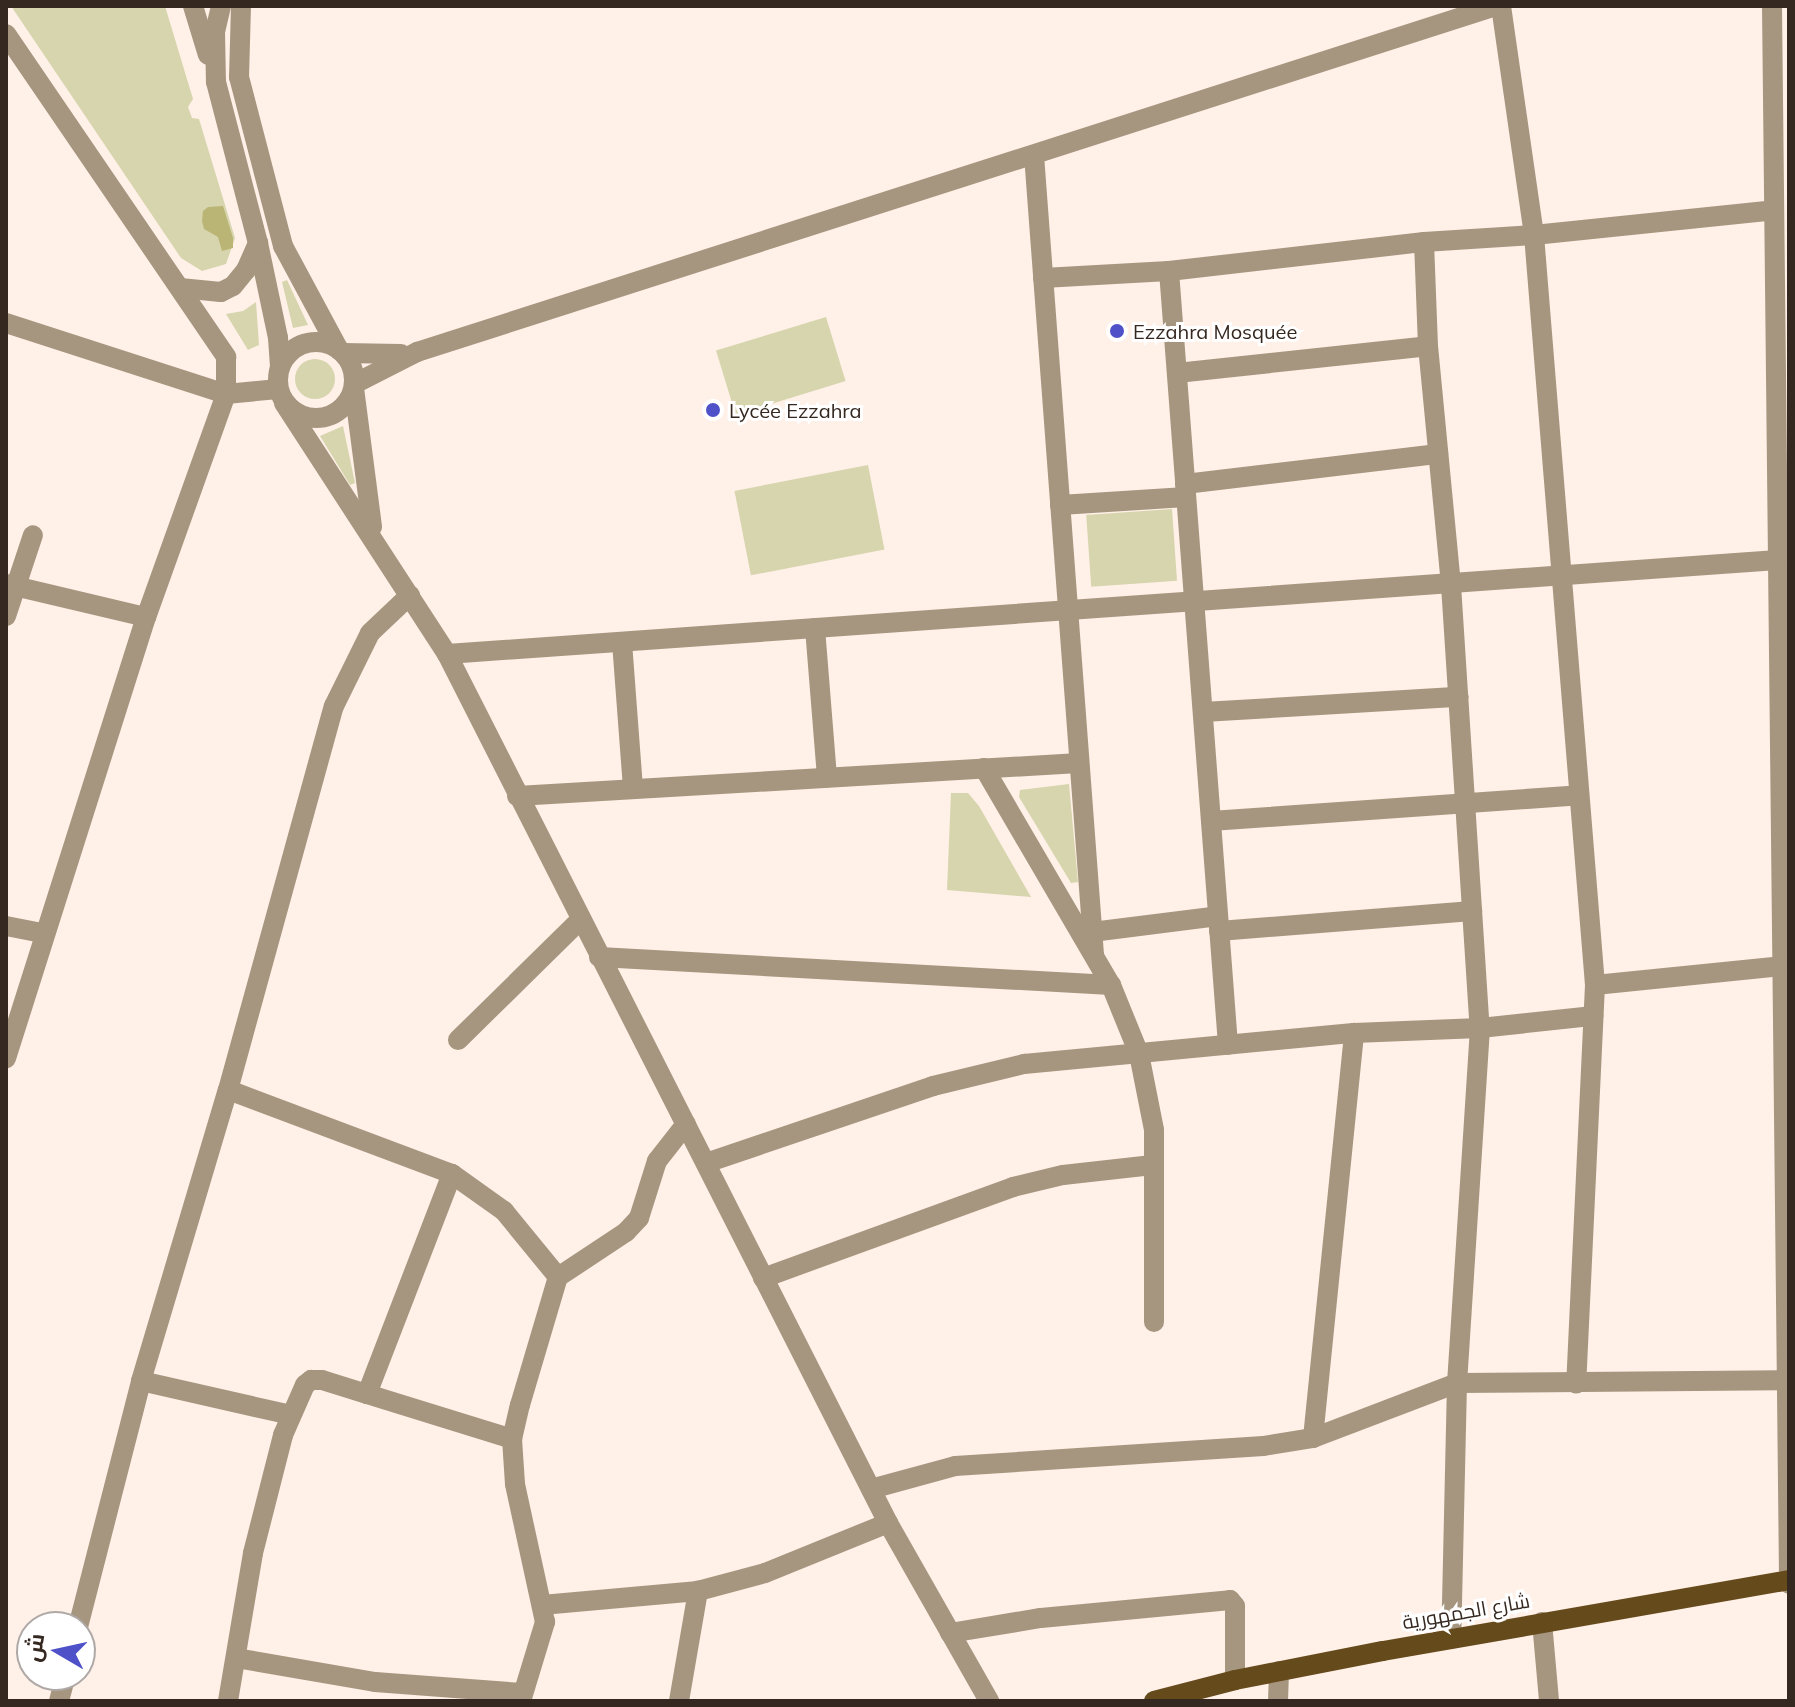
<!DOCTYPE html>
<html>
<head>
<meta charset="utf-8">
<style>
	body { margin:0 }
	#map { position:relative; width:1795px; height:1707px; overflow:hidden; background:#fff0e8; font-family:Mulish,Cairo,sans-serif }
	div>[style] { position:absolute }
	.green>* { inset:0; background:#d7d5ae; transform-origin:0 0 }
	.round { border-radius:50% }
	.forest>* { inset:0; background:#bab575 }
	.minor>* { height:20px; margin:-10px; padding:0 10px; transform-origin:10px; border-radius:10px; background:#a6967f }
	.minor>.ring { margin:-10px; padding:0; box-sizing:content-box; background:none; border:20px solid #a6967f; border-radius:50% }
	.major>* { height:20px; margin:-10px; padding:0 10px; transform-origin:10px; border-radius:10px; background:#654a1c }
	.dots>* { width:22px; height:22px; translate:-50% -50%; box-sizing:border-box; border:4px solid #fff; border-radius:50% }
	span { translate:-50% -50%; white-space:nowrap; text-align:center; line-height:1.15; -webkit-text-stroke:6px #fff; paint-order:stroke }
	.poi-label { font-size:20px; color:#352820 }
	.left { translate:0 -50%; text-align:left }
	.street-label { font-size:20px; color:#352820 }
	.frame { position:absolute; inset:0; border:8px solid #352820; pointer-events:none }
	.north { position:absolute; left:16px; top:1611px; width:80px; height:80px; box-sizing:border-box; background:#fff; border:2px solid #aea9a6; border-radius:50%; rotate:279deg; font-size:22px; font-weight:700; line-height:32px; text-align:center; color:#352820 }
	.north::after { content:''; display:block; margin:auto; width:28px; height:36px; background:#4e51c7; clip-path:polygon(50% 0,100% 100%,50% 72%,0 100%) }
</style>
</head>
<body>
<div id="map">
	<div class="green">
		<div style="clip-path:polygon(11px 6px,165px 6px,193px 99px,188px 107px,192px 118px,199px 119px,235px 238px,226px 264px,202px 271px,181px 258px)"></div>
		<div style="clip-path:polygon(287px 280px,308px 325px,293px 328px,282px 282px)"></div>
		<div style="clip-path:polygon(256px 302px,259px 345px,248px 350px,226px 314px,243px 311px)"></div>
		<div style="left:826px;top:317px;width:67px;height:115px;rotate:73deg"></div>
		<div class="round" style="left:295px;top:359px;width:40px;height:40px"></div>
		<div style="clip-path:polygon(343px 426px,355px 483px,350px 485px,320px 436px)"></div>
		<div style="left:868px;top:465px;width:86px;height:136px;rotate:79deg"></div>
		<div style="left:1172px;top:509px;width:72px;height:86px;rotate:86deg"></div>
		<div style="clip-path:polygon(1069px 784px,1078px 882px,1071px 883px,1019px 797px,1020px 790px)"></div>
		<div style="clip-path:polygon(951px 793px,968px 793px,979px 806px,1031px 897px,947px 890px)"></div>
	</div>
	<div class="forest">
		<div style="clip-path:polygon(223px 206px,233px 238px,233px 248px,222px 251px,218px 237px,204px 229px,202px 221px,203px 211px,208px 207px)"></div>
	</div>
	<div class="minor">
		<div style="left:193px;top:6px;width:51px;rotate:73deg"></div>
		<div style="left:221px;top:6px;width:27px;rotate:103deg"></div>
		<div style="left:215px;top:32px;width:50px;rotate:88.9deg"></div>
		<div style="left:216px;top:82px;width:166px;rotate:75.4deg"></div>
		<div style="left:258px;top:243px;width:97px;rotate:78.1deg"></div>
		<div style="left:278px;top:338px;width:29px;rotate:86deg"></div>
		<div style="left:241px;top:6px;width:71px;rotate:91.6deg"></div>
		<div style="left:239px;top:77px;width:175px;rotate:75.4deg"></div>
		<div style="left:283px;top:246px;width:118px;rotate:61.7deg"></div>
		<div style="left:1501px;top:6px;width:231px;rotate:81.8deg"></div>
		<div style="left:1534px;top:235px;width:752px;rotate:85.35deg"></div>
		<div style="left:1595px;top:985px;width:399px;rotate:92.7deg"></div>
		<div style="left:1772px;top:6px;width:1578px;rotate:89.38deg"></div>
		<div style="left:6px;top:34px;width:391px;rotate:55.7deg"></div>
		<div style="left:226px;top:357px;width:37px;rotate:90deg"></div>
		<div style="left:226px;top:394px;width:237px;rotate:109.7deg"></div>
		<div style="left:146px;top:617px;width:463px;rotate:107.6deg"></div>
		<div style="left:1034px;top:155px;width:802px;rotate:85.71deg"></div>
		<div style="left:1424px;top:242px;width:104px;rotate:87.8deg"></div>
		<div style="left:1428px;top:346px;width:240px;rotate:84.5deg"></div>
		<div style="left:1451px;top:585px;width:444px;rotate:86.3deg"></div>
		<div style="left:1480px;top:1028px;width:356px;rotate:93.7deg"></div>
		<div style="left:1457px;top:1383px;width:256px;rotate:91.3deg"></div>
		<div style="left:1169px;top:271px;width:776px;rotate:85.64deg"></div>
		<div style="left:1043px;top:278px;width:126px;rotate:-3.2deg"></div>
		<div style="left:1169px;top:271px;width:257px;rotate:-6.5deg"></div>
		<div style="left:1424px;top:242px;width:110px;rotate:-3.6deg"></div>
		<div style="left:1534px;top:235px;width:241px;rotate:-5.9deg"></div>
		<div style="left:180px;top:288px;width:41px;rotate:5.6deg"></div>
		<div style="left:221px;top:292px;width:13px;rotate:-27deg"></div>
		<div style="left:233px;top:286px;width:21px;rotate:-51deg"></div>
		<div style="left:246px;top:270px;width:30px;rotate:-66deg"></div>
		<div style="left:6px;top:323px;width:231px;rotate:17.9deg"></div>
		<div style="left:226px;top:394px;width:52px;rotate:-5.5deg"></div>
		<div class="ring" style="left:278px;top:342px;width:56px;height:56px"></div>
		<div style="left:343px;top:353px;width:58px;rotate:1deg"></div>
		<div style="left:1177px;top:373px;width:252px;rotate:-6.1deg"></div>
		<div style="left:354px;top:384px;width:71px;rotate:-26.9deg"></div>
		<div style="left:417px;top:352px;width:1133px;rotate:-17.78deg"></div>
		<div style="left:354px;top:388px;width:140px;rotate:82.6deg"></div>
		<div style="left:284px;top:403px;width:299px;rotate:57deg"></div>
		<div style="left:447px;top:654px;width:974px;rotate:63.09deg"></div>
		<div style="left:888px;top:1523px;width:205px;rotate:60.4deg"></div>
		<div style="left:1185px;top:484px;width:255px;rotate:-6.8deg"></div>
		<div style="left:1060px;top:505px;width:126px;rotate:-3.6deg"></div>
		<div style="left:6px;top:584px;width:144px;rotate:13.3deg"></div>
		<div style="left:6px;top:616px;width:85px;rotate:-71.6deg"></div>
		<div style="left:815px;top:628px;width:150px;rotate:85.4deg"></div>
		<div style="left:622px;top:642px;width:147px;rotate:85.7deg"></div>
		<div style="left:447px;top:654px;width:1334px;rotate:-4.04deg"></div>
		<div style="left:1203px;top:712px;width:256px;rotate:-3.4deg"></div>
		<div style="left:984px;top:768px;width:251px;rotate:59.7deg"></div>
		<div style="left:1111px;top:985px;width:74px;rotate:67.9deg"></div>
		<div style="left:1139px;top:1054px;width:77px;rotate:78.8deg"></div>
		<div style="left:1154px;top:1130px;width:192px;rotate:90deg"></div>
		<div style="left:517px;top:796px;width:563px;rotate:-3.36deg"></div>
		<div style="left:1211px;top:821px;width:369px;rotate:-4deg"></div>
		<div style="left:6px;top:926px;width:38px;rotate:11deg"></div>
		<div style="left:1219px;top:931px;width:254px;rotate:-4.5deg"></div>
		<div style="left:1092px;top:932px;width:127px;rotate:-7.2deg"></div>
		<div style="left:599px;top:957px;width:513px;rotate:3.13deg"></div>
		<div style="left:1595px;top:985px;width:188px;rotate:-5.8deg"></div>
		<div style="left:458px;top:1040px;width:171px;rotate:-44.5deg"></div>
		<div style="left:706px;top:1163px;width:240px;rotate:-18.7deg"></div>
		<div style="left:933px;top:1086px;width:94px;rotate:-13.6deg"></div>
		<div style="left:1024px;top:1064px;width:331px;rotate:-5.4deg"></div>
		<div style="left:1354px;top:1033px;width:126px;rotate:-2.3deg"></div>
		<div style="left:1480px;top:1028px;width:114px;rotate:-6.1deg"></div>
		<div style="left:452px;top:1174px;width:64px;rotate:35.4deg"></div>
		<div style="left:504px;top:1211px;width:85px;rotate:50.7deg"></div>
		<div style="left:763px;top:1278px;width:266px;rotate:-20deg"></div>
		<div style="left:1013px;top:1187px;width:51px;rotate:-13.5deg"></div>
		<div style="left:1063px;top:1175px;width:90px;rotate:-6.4deg"></div>
		<div style="left:141px;top:1381px;width:154px;rotate:12.8deg"></div>
		<div style="left:367px;top:1394px;width:152px;rotate:17.2deg"></div>
		<div style="left:1313px;top:1438px;width:407px;rotate:-84.2deg"></div>
		<div style="left:871px;top:1489px;width:87px;rotate:-15.3deg"></div>
		<div style="left:955px;top:1466px;width:309px;rotate:-3.7deg"></div>
		<div style="left:1263px;top:1446px;width:51px;rotate:-9.1deg"></div>
		<div style="left:1313px;top:1438px;width:154px;rotate:-20.9deg"></div>
		<div style="left:1457px;top:1383px;width:329px;rotate:-0.5deg"></div>
		<div style="left:542px;top:1605px;width:157px;rotate:-5.1deg"></div>
		<div style="left:1542px;top:1622px;width:79px;rotate:84.9deg"></div>
		<div style="left:78px;top:1627px;width:254px;rotate:-75.6deg"></div>
		<div style="left:141px;top:1381px;width:304px;rotate:-73.4deg"></div>
		<div style="left:228px;top:1090px;width:398px;rotate:-74.6deg"></div>
		<div style="left:334px;top:706px;width:81px;rotate:-63.7deg"></div>
		<div style="left:370px;top:633px;width:55px;rotate:-43.5deg"></div>
		<div style="left:950px;top:1633px;width:92px;rotate:-9.4deg"></div>
		<div style="left:1041px;top:1618px;width:190px;rotate:-5.4deg"></div>
		<div style="left:1230px;top:1600px;width:8px;rotate:50deg"></div>
		<div style="left:1235px;top:1606px;width:74px;rotate:90deg"></div>
		<div style="left:236px;top:1658px;width:141px;rotate:9.8deg"></div>
		<div style="left:375px;top:1682px;width:147px;rotate:4.3deg"></div>
		<div style="left:59px;top:1701px;width:27px;rotate:-75deg"></div>
		<div style="left:228px;top:1701px;width:150px;rotate:-80.4deg"></div>
		<div style="left:253px;top:1553px;width:122px;rotate:-75.7deg"></div>
		<div style="left:283px;top:1435px;width:55px;rotate:-66.3deg"></div>
		<div style="left:305px;top:1385px;width:8px;rotate:-40deg"></div>
		<div style="left:311px;top:1380px;width:11px"></div>
		<div style="left:322px;top:1380px;width:47px;rotate:17.3deg"></div>
		<div style="left:367px;top:1394px;width:236px;rotate:-68.9deg"></div>
		<div style="left:452px;top:1174px;width:239px;rotate:-159.4deg"></div>
		<div style="left:521px;top:1701px;width:83px;rotate:-73.1deg"></div>
		<div style="left:545px;top:1622px;width:141px;rotate:-102.3deg"></div>
		<div style="left:515px;top:1484px;width:45px;rotate:-93.8deg"></div>
		<div style="left:512px;top:1439px;width:35px;rotate:-77deg"></div>
		<div style="left:520px;top:1405px;width:134px;rotate:-73.5deg"></div>
		<div style="left:558px;top:1277px;width:82px;rotate:-33.5deg"></div>
		<div style="left:626px;top:1232px;width:19px;rotate:-47deg"></div>
		<div style="left:639px;top:1218px;width:60px;rotate:-72.5deg"></div>
		<div style="left:657px;top:1161px;width:47px;rotate:-51.9deg"></div>
		<div style="left:679px;top:1701px;width:112px;rotate:-80.2deg"></div>
		<div style="left:698px;top:1591px;width:69px;rotate:-15deg"></div>
		<div style="left:765px;top:1573px;width:133px;rotate:-22.1deg"></div>
		<div style="left:1278px;top:1701px;width:30px;rotate:-88deg"></div>
	</div>
	<div class="major">
		<div style="left:1154px;top:1701px;width:84px;rotate:-14.5deg"></div>
		<div style="left:1235px;top:1680px;width:151px;rotate:-11.1deg"></div>
		<div style="left:1383px;top:1651px;width:412px;rotate:-9.9deg"></div>
	</div>
	<div class="dots">
		<div style="left:1117px;top:331px;background:#4e51c7"></div>
		<div style="left:713px;top:410px;background:#4e51c7"></div>
	</div>
	<div class="poi-label">
		<span class="left" style="left:1133px;top:331px">Ezzahra Mosquée</span>
		<span class="left" style="left:729px;top:410px">Lycée Ezzahra</span>
	</div>
	<div class="street-label">
		<span style="left:1466px;top:1611px;rotate:-10deg">شارع الجمهورية</span>
	</div>
	<div class="frame"></div>
	<div class="north">ش</div>
</div>
</body>
</html>
